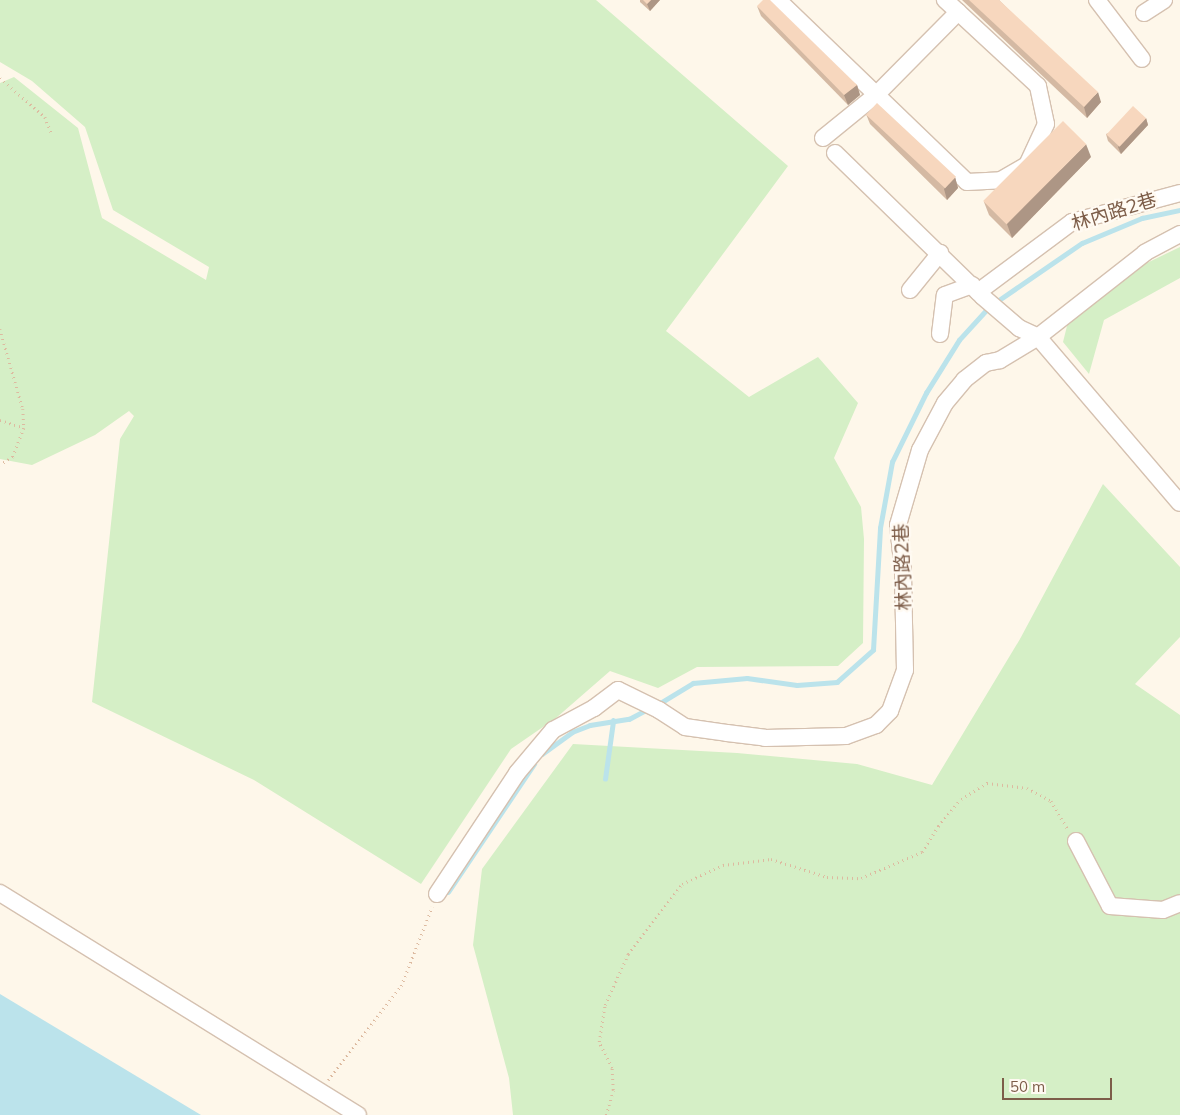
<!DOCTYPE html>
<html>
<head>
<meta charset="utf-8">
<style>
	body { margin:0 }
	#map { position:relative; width:1180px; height:1115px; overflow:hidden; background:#fef7ea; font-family:Mulish,"Noto Sans TC",sans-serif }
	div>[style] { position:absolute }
	.green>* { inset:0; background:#d5efc6 }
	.water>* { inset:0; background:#bbe3eb }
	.stream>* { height:4.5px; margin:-2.25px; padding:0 2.25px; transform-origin:2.25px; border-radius:2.25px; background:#bbe3eb }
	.path>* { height:2.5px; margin-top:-1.25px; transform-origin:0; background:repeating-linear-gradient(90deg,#ddbaa0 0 1px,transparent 0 5px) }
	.roads { filter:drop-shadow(1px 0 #d5c1b0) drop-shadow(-1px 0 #d5c1b0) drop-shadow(0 1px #d5c1b0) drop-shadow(0 -1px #d5c1b0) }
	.minor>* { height:16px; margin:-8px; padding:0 8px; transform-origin:8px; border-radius:8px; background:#fff }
	.wall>* { inset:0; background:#d4b9a3 }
	.shaded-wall>* { inset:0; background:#ad9685 }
	.building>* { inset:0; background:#f7d7be; transform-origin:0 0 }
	span { translate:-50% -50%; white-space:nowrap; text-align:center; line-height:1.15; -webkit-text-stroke:4.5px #fffaf2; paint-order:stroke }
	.street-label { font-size:19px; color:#7d5d49 }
	.scale { position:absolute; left:1002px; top:1078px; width:110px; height:22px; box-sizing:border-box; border:2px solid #7d5d49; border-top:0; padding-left:6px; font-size:15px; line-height:18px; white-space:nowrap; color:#7d5d49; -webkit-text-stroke:4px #fffaf2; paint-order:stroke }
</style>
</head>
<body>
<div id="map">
	<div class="green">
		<div style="clip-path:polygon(0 0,596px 0,788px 166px,666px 331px,749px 397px,818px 357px,858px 403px,834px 458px,861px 507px,864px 539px,863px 643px,838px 666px,697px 667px,658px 688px,610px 671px,556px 718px,511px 749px,421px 884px,254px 780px,92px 702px,120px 439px,134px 416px,129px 411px,95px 435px,32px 465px,0 459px,0 83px,14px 77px,78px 128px,102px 218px,206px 280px,209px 267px,113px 210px,85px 127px,32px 81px,0 62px)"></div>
		<div style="clip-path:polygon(1180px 247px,1180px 278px,1104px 320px,1089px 374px,1063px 342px,1068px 322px,1124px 274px)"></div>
		<div style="clip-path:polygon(1103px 484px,1180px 567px,1180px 637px,1135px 684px,1180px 715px,1180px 1115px,513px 1115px,509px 1078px,473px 945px,482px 869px,573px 744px,737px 753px,857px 764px,932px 785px,1020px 639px)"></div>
	</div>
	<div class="water">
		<div style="clip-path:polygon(0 994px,201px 1115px,0 1115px)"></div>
	</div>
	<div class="stream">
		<div style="left:996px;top:302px;width:104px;rotate:-34.5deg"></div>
		<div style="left:1082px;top:243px;width:65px;rotate:-22.6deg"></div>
		<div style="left:1142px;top:218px;width:39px;rotate:-12deg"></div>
		<div style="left:657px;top:705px;width:42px;rotate:-31.4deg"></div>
		<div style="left:693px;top:683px;width:54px;rotate:-5.3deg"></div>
		<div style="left:747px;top:678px;width:50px;rotate:8deg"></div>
		<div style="left:797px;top:685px;width:40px;rotate:-4.3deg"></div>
		<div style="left:837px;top:682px;width:48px;rotate:-41.6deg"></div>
		<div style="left:873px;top:650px;width:122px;rotate:-86.7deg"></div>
		<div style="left:880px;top:528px;width:67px;rotate:-79.7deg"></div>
		<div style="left:892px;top:462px;width:77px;rotate:-63.8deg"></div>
		<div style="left:926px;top:393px;width:62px;rotate:-58.1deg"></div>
		<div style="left:959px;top:340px;width:45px;rotate:-47.7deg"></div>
		<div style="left:542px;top:754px;width:37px;rotate:-36deg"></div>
		<div style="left:572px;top:732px;width:19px;rotate:-21deg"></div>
		<div style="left:590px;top:725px;width:39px;rotate:-9deg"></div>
		<div style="left:629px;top:719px;width:21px;rotate:-28deg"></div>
		<div style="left:605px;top:779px;width:59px;rotate:-82.1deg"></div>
		<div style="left:448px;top:892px;width:154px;rotate:-56.1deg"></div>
	</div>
	<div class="path">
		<div style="left:0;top:78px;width:60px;rotate:40.9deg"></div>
		<div style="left:45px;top:117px;width:18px;rotate:68deg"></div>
		<div style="left:0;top:329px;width:83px;rotate:74deg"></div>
		<div style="left:23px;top:409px;width:19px;rotate:87deg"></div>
		<div style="left:24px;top:428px;width:31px;rotate:111deg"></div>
		<div style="left:13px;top:457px;width:15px;rotate:148deg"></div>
		<div style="left:0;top:420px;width:25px;rotate:18deg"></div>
		<div style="left:328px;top:1080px;width:119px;rotate:-52.2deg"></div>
		<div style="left:401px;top:986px;width:85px;rotate:-68.6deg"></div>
		<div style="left:606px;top:1115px;width:26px;rotate:-74deg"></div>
		<div style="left:613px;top:1090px;width:22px;rotate:-93deg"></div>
		<div style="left:612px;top:1068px;width:29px;rotate:-117deg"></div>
		<div style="left:599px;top:1042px;width:37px;rotate:-81deg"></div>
		<div style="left:605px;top:1005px;width:56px;rotate:-65.7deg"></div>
		<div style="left:628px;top:954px;width:88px;rotate:-52.4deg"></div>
		<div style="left:682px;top:884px;width:45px;rotate:-24.9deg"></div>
		<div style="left:723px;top:865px;width:48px;rotate:-7.1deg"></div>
		<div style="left:771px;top:859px;width:59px;rotate:17.8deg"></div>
		<div style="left:827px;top:877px;width:34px;rotate:2deg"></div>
		<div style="left:861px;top:878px;width:66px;rotate:-23.1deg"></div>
		<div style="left:922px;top:852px;width:31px;rotate:-58deg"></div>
		<div style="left:938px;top:826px;width:35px;rotate:-50deg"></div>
		<div style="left:961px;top:799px;width:31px;rotate:-32deg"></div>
		<div style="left:987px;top:783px;width:40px;rotate:7.1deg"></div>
		<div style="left:1027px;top:788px;width:27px;rotate:28deg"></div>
		<div style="left:1051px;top:801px;width:33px;rotate:59deg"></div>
	</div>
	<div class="roads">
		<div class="minor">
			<div style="left:778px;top:0;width:262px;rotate:43.9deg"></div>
			<div style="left:967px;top:182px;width:34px;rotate:-3deg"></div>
			<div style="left:1001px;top:180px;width:30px;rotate:-30deg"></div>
			<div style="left:1027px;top:165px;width:45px;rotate:-65.1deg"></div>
			<div style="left:1046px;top:124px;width:39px;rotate:-102deg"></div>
			<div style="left:1038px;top:86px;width:127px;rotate:-137.2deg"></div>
			<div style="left:1097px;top:0;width:74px;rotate:52.7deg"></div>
			<div style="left:1144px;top:13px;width:24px;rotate:-33deg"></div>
			<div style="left:823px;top:138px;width:68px;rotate:-39.1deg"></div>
			<div style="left:876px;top:95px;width:117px;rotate:-45.3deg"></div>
			<div style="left:835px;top:153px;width:206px;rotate:44.2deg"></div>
			<div style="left:983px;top:297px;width:48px;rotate:40.7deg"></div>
			<div style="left:1019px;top:328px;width:21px;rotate:25deg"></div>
			<div style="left:1180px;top:234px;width:40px;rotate:152deg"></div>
			<div style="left:1145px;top:253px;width:136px;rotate:141.9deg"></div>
			<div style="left:1038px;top:337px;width:218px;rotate:49.5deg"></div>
			<div style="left:910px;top:290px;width:48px;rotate:-51deg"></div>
			<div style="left:978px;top:292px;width:117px;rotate:-36.7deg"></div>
			<div style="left:1072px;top:222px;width:112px;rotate:-15deg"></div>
			<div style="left:940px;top:334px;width:39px;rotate:-83deg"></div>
			<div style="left:945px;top:295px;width:29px;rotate:-20deg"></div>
			<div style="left:1076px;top:841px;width:73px;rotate:62.4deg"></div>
			<div style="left:1110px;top:906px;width:53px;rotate:4.3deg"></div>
			<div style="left:1163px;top:910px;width:18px;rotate:-22deg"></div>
			<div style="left:0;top:893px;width:421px;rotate:31.8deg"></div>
			<div style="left:437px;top:894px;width:145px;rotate:-56.5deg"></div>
			<div style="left:517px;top:773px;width:56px;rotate:-50.1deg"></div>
			<div style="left:553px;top:730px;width:47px;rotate:-28.2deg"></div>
			<div style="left:594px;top:708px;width:30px;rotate:-37deg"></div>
			<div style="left:618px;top:690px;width:46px;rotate:26deg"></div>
			<div style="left:659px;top:710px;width:31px;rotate:33deg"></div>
			<div style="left:685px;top:727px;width:42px;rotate:8.1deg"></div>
			<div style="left:727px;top:733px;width:38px;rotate:7deg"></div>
			<div style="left:765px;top:738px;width:81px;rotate:-1.4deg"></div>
			<div style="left:846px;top:736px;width:32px;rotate:-20deg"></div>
			<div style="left:876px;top:725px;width:20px;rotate:-45deg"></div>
			<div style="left:890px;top:711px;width:44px;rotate:-69.9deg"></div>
			<div style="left:905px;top:670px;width:99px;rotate:-91.2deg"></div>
			<div style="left:903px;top:571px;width:46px;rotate:-96.2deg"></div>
			<div style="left:898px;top:525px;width:78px;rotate:-73.7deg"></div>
			<div style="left:920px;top:450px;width:53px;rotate:-62deg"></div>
			<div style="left:945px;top:403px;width:30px;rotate:-50deg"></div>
			<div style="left:964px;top:380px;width:28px;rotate:-38deg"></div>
			<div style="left:986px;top:363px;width:14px;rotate:-12deg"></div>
			<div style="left:1000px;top:360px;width:44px;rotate:-31.2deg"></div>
		</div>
	</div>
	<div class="wall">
		<div style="clip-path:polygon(640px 0,660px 0,650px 11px,640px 2px)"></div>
		<div style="clip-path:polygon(962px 0,999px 0,1101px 102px,1087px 118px)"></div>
		<div style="clip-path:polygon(757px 6px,857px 85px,860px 95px,848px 105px,761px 16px)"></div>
		<div style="clip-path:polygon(866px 114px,955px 177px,958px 188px,947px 200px,870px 124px)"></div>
		<div style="clip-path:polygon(1146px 118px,1148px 125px,1121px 154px,1108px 141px,1106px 134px)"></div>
		<div style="clip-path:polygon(1091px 157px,1012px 238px,989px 215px,984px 202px)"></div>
	</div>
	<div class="shaded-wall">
		<div style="clip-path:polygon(651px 0,660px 0,650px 11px,647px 4px)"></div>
		<div style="clip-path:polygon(857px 85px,860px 95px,848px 105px,844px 95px)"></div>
		<div style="clip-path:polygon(1098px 92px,1101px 102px,1087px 118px,1084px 107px)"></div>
		<div style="clip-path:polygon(1146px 118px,1148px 125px,1121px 154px,1118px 147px)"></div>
		<div style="clip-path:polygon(1086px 144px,1091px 157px,1012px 238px,1007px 224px)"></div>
		<div style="clip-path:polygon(955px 177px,958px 188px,947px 200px,944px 189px)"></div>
	</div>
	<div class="building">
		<div style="clip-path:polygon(643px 0,651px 0,647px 4px)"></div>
		<div style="clip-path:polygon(763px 0,770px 0,857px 85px,844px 95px,757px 6px)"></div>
		<div style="clip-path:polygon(969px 0,999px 0,1098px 92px,1084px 107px)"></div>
		<div style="left:877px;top:103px;width:108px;height:16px;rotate:43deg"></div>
		<div style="left:1133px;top:106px;width:18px;height:39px;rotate:43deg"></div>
		<div style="left:1063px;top:121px;width:33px;height:113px;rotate:45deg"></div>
	</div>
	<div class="street-label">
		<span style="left:1114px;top:212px;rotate:-17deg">林內路2巷</span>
		<span style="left:903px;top:567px;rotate:-92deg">林內路2巷</span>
	</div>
	<div class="scale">50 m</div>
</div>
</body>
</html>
